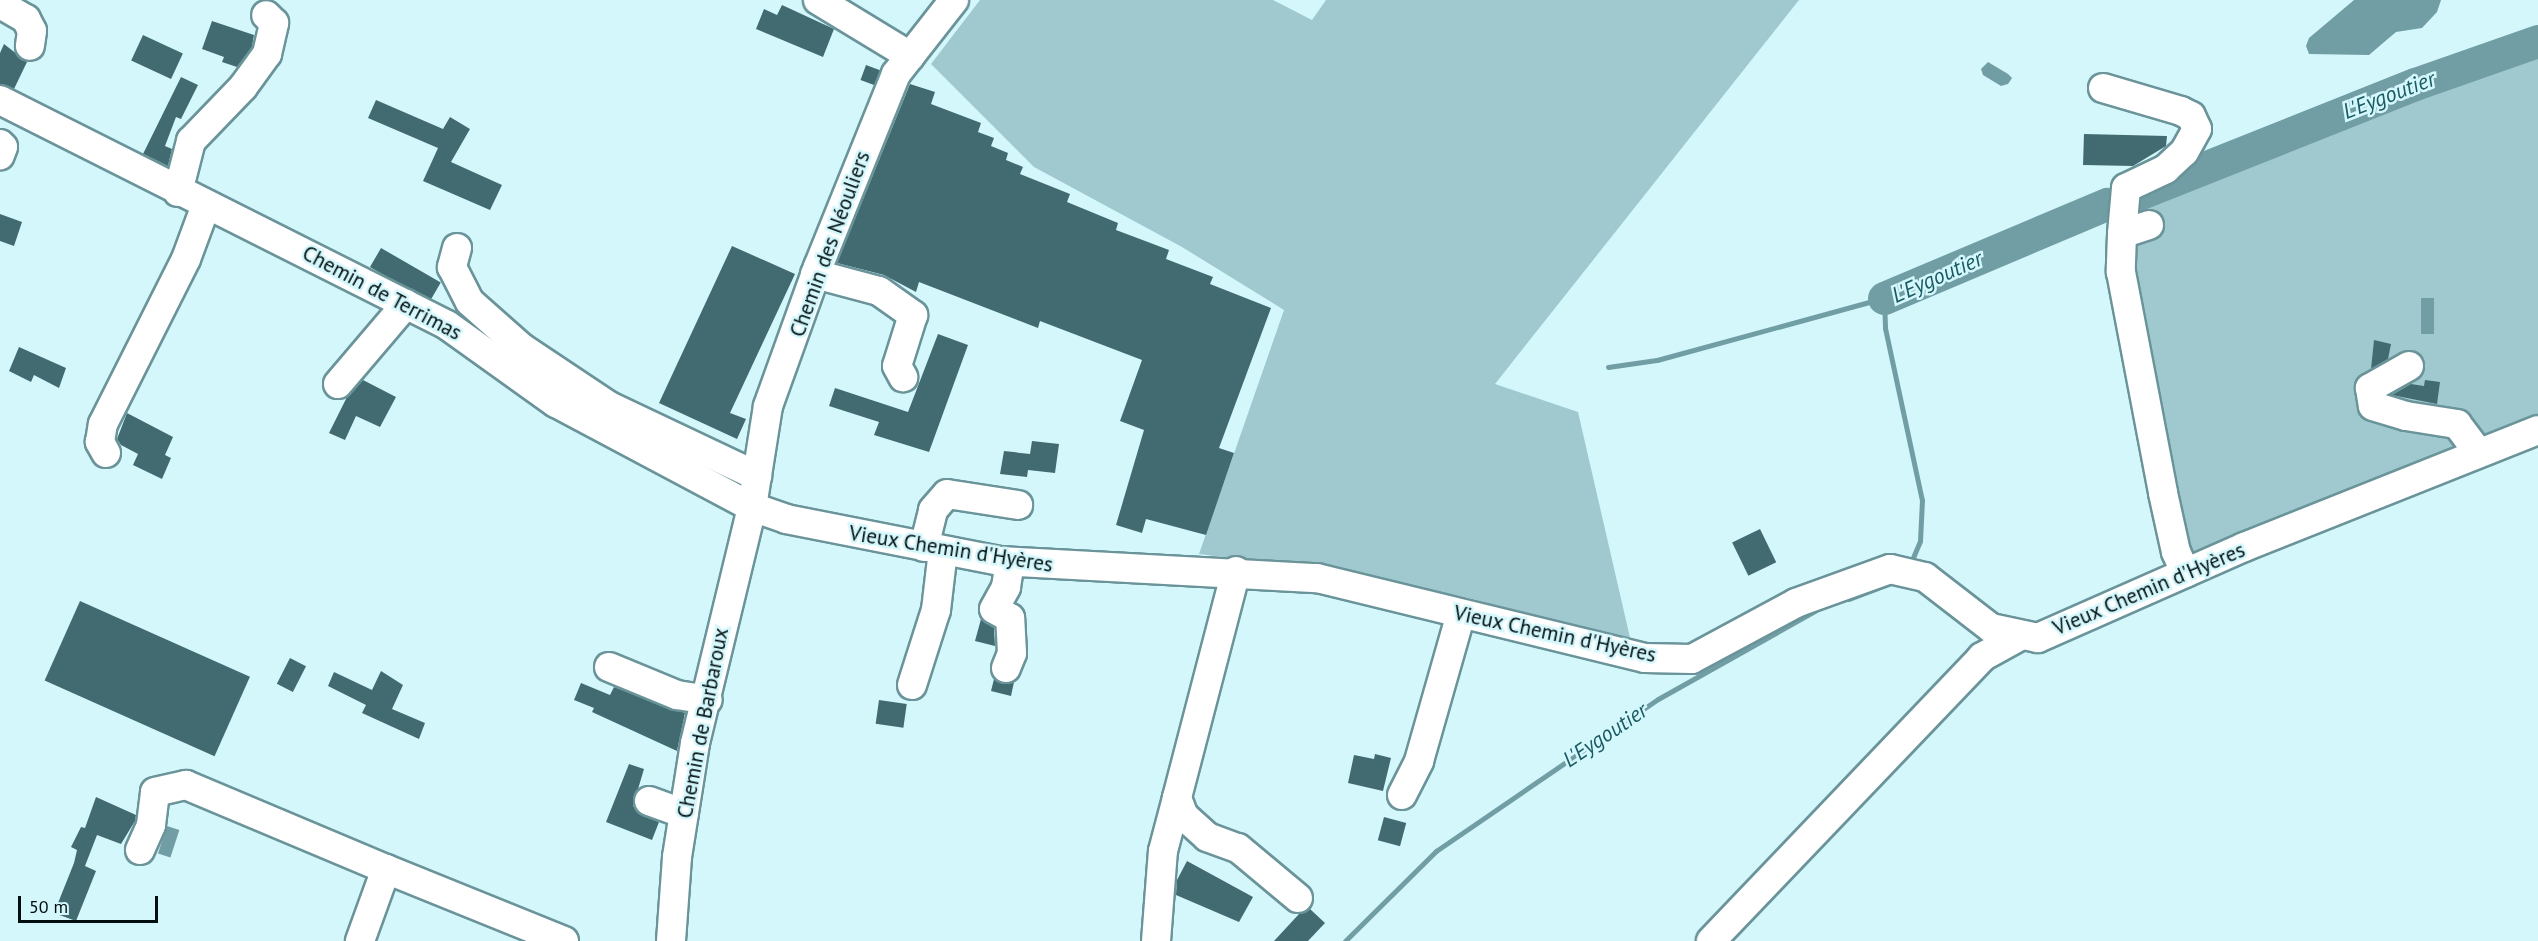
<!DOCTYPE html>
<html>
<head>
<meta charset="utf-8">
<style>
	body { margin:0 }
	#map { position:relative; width:2538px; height:941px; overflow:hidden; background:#d4f7fc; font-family:"PT Sans",sans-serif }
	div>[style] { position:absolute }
	.green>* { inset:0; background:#9fc9cf }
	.water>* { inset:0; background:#719ea4; transform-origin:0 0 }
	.stream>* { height:5px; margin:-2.5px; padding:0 2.5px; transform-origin:2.5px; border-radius:2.5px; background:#719ea4 }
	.river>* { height:33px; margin:-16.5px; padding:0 16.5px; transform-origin:16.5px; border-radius:16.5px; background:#719ea4 }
	.building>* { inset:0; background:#426b71; transform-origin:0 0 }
	.roads { filter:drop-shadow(2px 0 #6a949a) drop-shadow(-2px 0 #6a949a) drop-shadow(0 2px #6a949a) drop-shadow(0 -2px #6a949a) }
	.minor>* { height:28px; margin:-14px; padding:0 14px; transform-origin:14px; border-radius:14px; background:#fff }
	span { translate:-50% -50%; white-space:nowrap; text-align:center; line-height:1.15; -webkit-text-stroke:5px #d4f7fc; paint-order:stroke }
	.street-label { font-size:21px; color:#010e10 }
	.water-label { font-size:22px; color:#1a5a62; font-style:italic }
	.scale { position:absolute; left:18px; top:896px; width:140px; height:27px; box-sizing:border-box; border:3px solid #010e10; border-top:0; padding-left:8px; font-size:18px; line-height:21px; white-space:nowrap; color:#010e10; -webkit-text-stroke:4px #d4f7fc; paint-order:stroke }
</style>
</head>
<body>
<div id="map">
	<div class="green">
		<div style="clip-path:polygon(980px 0,1273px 0,1312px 20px,1326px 0,1799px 0,1495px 384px,1578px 412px,1631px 642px,1469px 598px,1360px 575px,1199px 554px,1284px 310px,1182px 247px,1034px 167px,931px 64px)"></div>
		<div style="clip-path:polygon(2538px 49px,2538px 422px,2192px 560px,2132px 281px,2134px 202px)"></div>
	</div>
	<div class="water">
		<div style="clip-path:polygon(2354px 0,2441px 0,2437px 12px,2422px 28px,2396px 32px,2369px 55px,2309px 54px,2306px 46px,2309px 38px)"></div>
		<div style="clip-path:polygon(1988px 62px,2008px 74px,2012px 78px,2008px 84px,2001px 86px,1983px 75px,1981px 69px)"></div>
		<div style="left:2421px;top:298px;width:13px;height:36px"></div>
		<div style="left:167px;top:826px;width:13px;height:29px;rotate:18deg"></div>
	</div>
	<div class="stream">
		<div style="left:1608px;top:367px;width:49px;rotate:-8.1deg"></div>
		<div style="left:1657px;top:360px;width:235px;rotate:-15.3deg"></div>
		<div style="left:1884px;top:298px;width:30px;rotate:88deg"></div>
		<div style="left:1885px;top:328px;width:176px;rotate:77.9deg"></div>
		<div style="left:1922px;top:500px;width:41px;rotate:92.8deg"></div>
		<div style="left:1920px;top:541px;width:25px;rotate:113deg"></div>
		<div style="left:1849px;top:599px;width:47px;rotate:-21.1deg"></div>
		<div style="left:1345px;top:941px;width:128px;rotate:-44.7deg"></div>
		<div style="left:1436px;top:851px;width:269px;rotate:-34.4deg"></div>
		<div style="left:1658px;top:699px;width:180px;rotate:-29.3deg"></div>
	</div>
	<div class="river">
		<div style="left:2141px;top:193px;width:295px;rotate:-21.7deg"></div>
		<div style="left:2415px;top:84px;width:130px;rotate:-19.3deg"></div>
		<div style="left:1884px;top:298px;width:242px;rotate:-22.9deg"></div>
	</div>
	<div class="building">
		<div style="clip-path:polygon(782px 5px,834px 29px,823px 57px,756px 29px,764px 9px,777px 15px)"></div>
		<div style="clip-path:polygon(212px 21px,254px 35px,252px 47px,237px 67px,222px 62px,224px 57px,202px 49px)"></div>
		<div style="left:143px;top:35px;width:44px;height:28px;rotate:25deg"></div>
		<div style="clip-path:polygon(4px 44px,27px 62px,14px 89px,0 84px,0 53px)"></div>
		<div style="left:866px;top:65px;width:15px;height:16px;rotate:20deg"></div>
		<div style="clip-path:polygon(181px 77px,198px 85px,181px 119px,176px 117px,165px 146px,172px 149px,168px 166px,143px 154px)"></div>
		<div style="clip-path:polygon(910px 84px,935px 92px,931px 104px,981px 123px,978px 132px,994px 138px,991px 146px,1008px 153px,1006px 160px,1023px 167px,1020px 174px,1070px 194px,1067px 202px,1118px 223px,1116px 230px,1169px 250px,1166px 259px,1213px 277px,1210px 284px,1271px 308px,1219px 448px,1234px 453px,1206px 535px,1146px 519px,1142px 533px,1116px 525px,1144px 430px,1120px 421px,1142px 360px,1040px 321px,1038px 328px,919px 282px,916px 292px,884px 275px,837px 263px)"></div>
		<div style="clip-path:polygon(376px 100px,443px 129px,450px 117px,470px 129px,451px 162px,502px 185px,490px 210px,423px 181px,438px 148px,368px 118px)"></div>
		<div style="clip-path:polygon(2084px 134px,2167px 136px,2166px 146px,2133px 166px,2083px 165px)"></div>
		<div style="clip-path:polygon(0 214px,22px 222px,14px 246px,0 241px)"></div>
		<div style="clip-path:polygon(732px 246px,795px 274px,730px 413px,746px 419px,737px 439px,659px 403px)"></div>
		<div style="left:381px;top:248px;width:69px;height:22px;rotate:30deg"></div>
		<div style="clip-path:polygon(938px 334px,968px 345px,929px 452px,874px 435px,879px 422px,829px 406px,835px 388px,908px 412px)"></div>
		<div style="clip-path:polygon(2374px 340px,2391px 344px,2388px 359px,2371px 369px)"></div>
		<div style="clip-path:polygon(19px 347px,66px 368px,59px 388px,34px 375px,31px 382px,9px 371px)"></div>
		<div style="clip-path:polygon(363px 380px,396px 397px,380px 427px,356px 416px,345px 440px,329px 433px,347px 397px)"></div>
		<div style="clip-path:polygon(2425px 380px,2440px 382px,2437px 404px,2392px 395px,2411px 384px,2424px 386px)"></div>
		<div style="clip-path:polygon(127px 413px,173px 437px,165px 455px,171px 458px,162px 479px,133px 465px,138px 454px,121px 445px,117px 439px)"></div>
		<div style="clip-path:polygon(1032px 441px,1059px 444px,1055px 473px,1028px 470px,1027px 477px,1000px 474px,1004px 451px,1030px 454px)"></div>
		<div style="left:1760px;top:529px;width:37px;height:31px;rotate:64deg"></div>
		<div style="left:80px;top:601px;width:186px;height:87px;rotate:24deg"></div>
		<div style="clip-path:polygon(981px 619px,994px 628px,995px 646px,975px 641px)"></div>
		<div style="left:290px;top:658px;width:18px;height:29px;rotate:27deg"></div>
		<div style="clip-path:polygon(381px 671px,403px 685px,392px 709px,425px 723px,419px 739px,362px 713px,366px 705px,328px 686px,334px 672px,372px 690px)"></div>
		<div style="clip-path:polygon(994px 679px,1000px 683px,1014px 682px,1011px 696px,991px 691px)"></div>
		<div style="clip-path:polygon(581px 683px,610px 695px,614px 687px,685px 713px,677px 751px,592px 712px,594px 708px,574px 700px)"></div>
		<div style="left:879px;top:700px;width:28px;height:24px;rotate:8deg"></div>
		<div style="clip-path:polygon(1375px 754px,1391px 758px,1383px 791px,1348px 783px,1354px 755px,1374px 759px)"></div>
		<div style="clip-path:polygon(629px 764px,644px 769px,633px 806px,643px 816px,659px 822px,652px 840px,606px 822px)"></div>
		<div style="clip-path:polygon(96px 797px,136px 815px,135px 821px,121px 844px,97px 835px,85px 866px,96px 871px,76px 921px,54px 913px,74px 863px,77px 850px,71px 847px,81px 827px,85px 828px)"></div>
		<div style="left:1384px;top:817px;width:23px;height:24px;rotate:15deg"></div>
		<div style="clip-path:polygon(1187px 861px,1253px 897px,1239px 922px,1176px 895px,1177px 880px)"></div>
		<div style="clip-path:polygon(1310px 909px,1325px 923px,1308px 941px,1274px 941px,1299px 914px)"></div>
	</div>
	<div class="roads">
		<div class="minor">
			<div style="left:818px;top:0;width:108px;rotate:31.3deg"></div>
			<div style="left:0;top:4px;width:30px;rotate:30deg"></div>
			<div style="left:26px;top:19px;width:13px;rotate:63deg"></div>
			<div style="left:32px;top:31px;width:15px;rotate:98deg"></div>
			<div style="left:2103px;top:88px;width:81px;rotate:16.4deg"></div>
			<div style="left:2181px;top:111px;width:11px;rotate:27deg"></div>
			<div style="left:2191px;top:116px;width:14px;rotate:65deg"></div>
			<div style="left:2197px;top:129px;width:26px;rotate:119deg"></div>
			<div style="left:2184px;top:152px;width:25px;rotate:137deg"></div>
			<div style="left:2166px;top:169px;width:44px;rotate:154.6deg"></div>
			<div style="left:2126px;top:188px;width:46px;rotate:95deg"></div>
			<div style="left:0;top:100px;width:500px;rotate:26.72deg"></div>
			<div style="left:447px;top:325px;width:134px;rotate:35.6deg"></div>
			<div style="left:556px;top:403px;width:222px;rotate:28deg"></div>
			<div style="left:752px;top:507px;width:36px;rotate:19deg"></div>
			<div style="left:786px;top:519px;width:218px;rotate:11.1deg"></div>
			<div style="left:1000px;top:561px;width:317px;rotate:3.1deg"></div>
			<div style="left:1317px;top:578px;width:338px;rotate:13.7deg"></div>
			<div style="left:1645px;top:658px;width:47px;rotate:1.2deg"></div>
			<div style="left:1692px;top:659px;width:118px;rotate:-28.3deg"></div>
			<div style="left:1796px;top:603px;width:100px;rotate:-19.9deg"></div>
			<div style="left:1890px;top:569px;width:36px;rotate:13deg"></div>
			<div style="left:1925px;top:577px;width:83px;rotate:37.7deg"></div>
			<div style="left:1991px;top:628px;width:48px;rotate:12deg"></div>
			<div style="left:2038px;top:638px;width:225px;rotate:-23.8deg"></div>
			<div style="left:2244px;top:547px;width:316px;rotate:-21.7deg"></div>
			<div style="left:0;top:144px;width:4px;rotate:45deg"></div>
			<div style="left:3px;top:147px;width:9px;rotate:111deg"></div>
			<div style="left:178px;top:192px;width:53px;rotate:-75.7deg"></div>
			<div style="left:191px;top:141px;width:75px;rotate:-46.1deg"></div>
			<div style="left:243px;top:87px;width:41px;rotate:-54deg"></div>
			<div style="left:267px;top:54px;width:32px;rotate:-77deg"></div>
			<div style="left:274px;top:23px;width:11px;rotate:-135deg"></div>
			<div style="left:2149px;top:225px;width:28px;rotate:162deg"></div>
			<div style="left:2122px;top:234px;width:38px;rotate:92deg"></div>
			<div style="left:2121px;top:272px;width:225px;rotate:79.2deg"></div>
			<div style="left:2163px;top:493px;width:60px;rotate:77.6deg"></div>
			<div style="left:2176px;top:552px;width:23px;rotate:65deg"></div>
			<div style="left:457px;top:248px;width:20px;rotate:105deg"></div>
			<div style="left:452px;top:267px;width:39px;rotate:63deg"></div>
			<div style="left:470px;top:302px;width:69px;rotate:41.5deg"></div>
			<div style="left:522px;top:348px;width:105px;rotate:33.7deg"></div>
			<div style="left:609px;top:406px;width:164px;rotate:25.3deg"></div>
			<div style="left:815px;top:274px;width:66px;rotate:14.9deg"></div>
			<div style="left:879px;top:291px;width:42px;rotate:35.2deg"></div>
			<div style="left:913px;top:315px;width:53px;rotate:107.4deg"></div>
			<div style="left:897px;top:366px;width:13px;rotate:61deg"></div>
			<div style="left:2409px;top:366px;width:45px;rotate:150.6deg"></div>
			<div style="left:2370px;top:388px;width:18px;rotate:81deg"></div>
			<div style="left:2373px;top:406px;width:34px;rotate:17deg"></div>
			<div style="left:2406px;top:416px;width:52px;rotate:8.9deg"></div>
			<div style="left:2457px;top:424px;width:36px;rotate:53deg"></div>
			<div style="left:338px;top:384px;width:105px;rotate:-49.6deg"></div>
			<div style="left:106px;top:453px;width:13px;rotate:-119deg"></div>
			<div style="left:100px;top:442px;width:18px;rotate:-81deg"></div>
			<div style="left:103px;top:424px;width:185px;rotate:-63.3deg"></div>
			<div style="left:186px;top:259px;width:58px;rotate:-69.7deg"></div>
			<div style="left:924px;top:547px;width:38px;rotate:-76deg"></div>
			<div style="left:933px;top:510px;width:21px;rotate:-49deg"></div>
			<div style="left:947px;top:494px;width:72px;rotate:8.8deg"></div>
			<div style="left:1236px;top:571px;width:235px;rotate:104.6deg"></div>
			<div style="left:1177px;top:798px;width:19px;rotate:69deg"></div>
			<div style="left:1184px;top:816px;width:31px;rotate:42deg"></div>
			<div style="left:1207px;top:837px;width:33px;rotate:20deg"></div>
			<div style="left:1238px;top:848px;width:78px;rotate:39.8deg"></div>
			<div style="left:609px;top:667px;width:74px;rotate:22.4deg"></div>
			<div style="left:677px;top:695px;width:31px;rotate:9deg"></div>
			<div style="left:1006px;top:668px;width:16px;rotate:-68deg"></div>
			<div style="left:1012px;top:653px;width:35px;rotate:-93deg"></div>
			<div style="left:1010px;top:618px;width:18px;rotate:-151deg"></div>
			<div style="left:994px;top:609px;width:25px;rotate:-61deg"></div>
			<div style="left:1006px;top:587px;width:25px;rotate:-81deg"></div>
			<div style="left:912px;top:685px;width:79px;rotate:-72.3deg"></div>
			<div style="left:936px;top:610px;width:60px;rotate:-83.3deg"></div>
			<div style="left:1402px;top:795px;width:38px;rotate:-63deg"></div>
			<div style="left:1419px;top:761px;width:153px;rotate:-74.1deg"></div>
			<div style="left:649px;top:801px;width:37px;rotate:20deg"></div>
			<div style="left:140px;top:850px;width:27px;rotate:-66deg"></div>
			<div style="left:151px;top:825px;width:33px;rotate:-83deg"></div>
			<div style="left:155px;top:792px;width:32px;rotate:-13deg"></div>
			<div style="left:186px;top:785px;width:217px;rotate:22.8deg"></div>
			<div style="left:386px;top:869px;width:77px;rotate:109.9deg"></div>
			<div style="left:386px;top:869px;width:192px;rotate:22deg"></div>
			<div style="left:671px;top:941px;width:84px;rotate:-85.9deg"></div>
			<div style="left:677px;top:857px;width:115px;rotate:-81deg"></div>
			<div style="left:695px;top:743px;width:243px;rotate:-76.4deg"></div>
			<div style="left:752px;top:507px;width:102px;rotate:-81deg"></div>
			<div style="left:768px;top:406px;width:148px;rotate:-70.2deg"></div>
			<div style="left:818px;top:267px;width:208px;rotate:-68deg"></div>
			<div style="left:896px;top:74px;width:94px;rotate:-51.9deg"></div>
			<div style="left:1156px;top:941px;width:90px;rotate:-85.6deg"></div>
			<div style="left:1163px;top:851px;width:55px;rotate:-75.2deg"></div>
			<div style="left:1711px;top:941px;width:393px;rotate:-46.3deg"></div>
			<div style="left:1982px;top:657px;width:43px;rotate:-28.9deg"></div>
		</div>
	</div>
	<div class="street-label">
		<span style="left:830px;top:244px;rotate:-70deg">Chemin des Néouliers</span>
		<span style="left:382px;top:293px;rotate:28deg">Chemin de Terrimas</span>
		<span style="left:951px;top:549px;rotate:9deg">Vieux Chemin d'Hyères</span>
		<span style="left:2149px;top:589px;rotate:-23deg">Vieux Chemin d'Hyères</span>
		<span style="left:1555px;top:634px;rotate:12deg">Vieux Chemin d'Hyères</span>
		<span style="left:703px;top:723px;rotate:-79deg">Chemin de Barbaroux</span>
	</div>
	<div class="water-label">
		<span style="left:2389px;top:95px;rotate:-21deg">L'Eygoutier</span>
		<span style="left:1937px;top:277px;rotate:-24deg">L'Eygoutier</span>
		<span style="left:1605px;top:735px;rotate:-34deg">L'Eygoutier</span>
	</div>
	<div class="scale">50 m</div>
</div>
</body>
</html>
